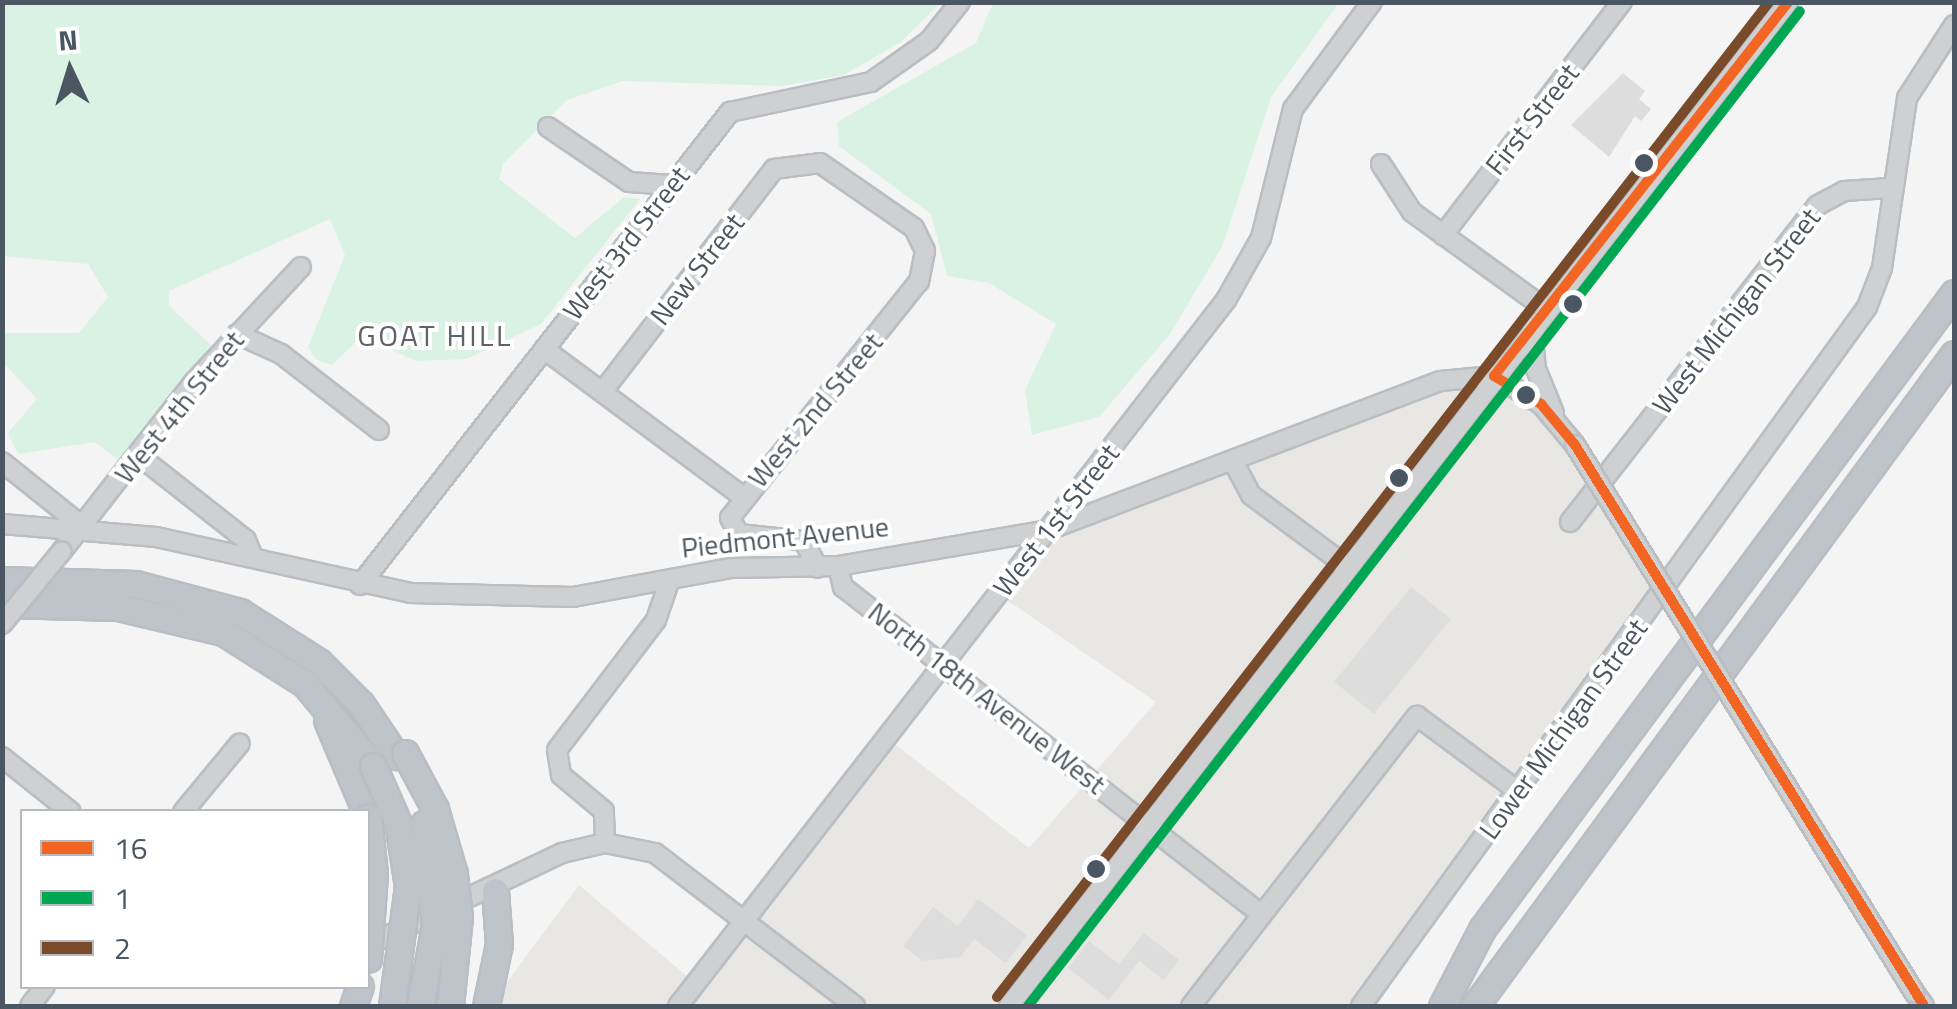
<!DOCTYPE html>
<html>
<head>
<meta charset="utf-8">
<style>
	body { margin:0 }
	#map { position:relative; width:1957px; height:1009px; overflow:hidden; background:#f4f4f4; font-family:"Titillium Web",sans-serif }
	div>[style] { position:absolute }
	.commercial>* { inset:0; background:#e8e7e3 }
	.green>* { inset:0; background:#d9f2e3 }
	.building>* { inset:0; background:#ddddde; transform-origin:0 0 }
	.roads { filter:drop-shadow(2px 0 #b9bec3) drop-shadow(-2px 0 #b9bec3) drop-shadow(0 2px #b9bec3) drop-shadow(0 -2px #b9bec3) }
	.minor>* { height:18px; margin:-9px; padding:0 9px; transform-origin:9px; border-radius:9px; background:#ced0d2 }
	.highway>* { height:25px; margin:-12.5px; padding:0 12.5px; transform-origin:12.5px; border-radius:12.5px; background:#bec4c9 }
	.bridges { filter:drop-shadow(2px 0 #b9bec3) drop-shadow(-2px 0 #b9bec3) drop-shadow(0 2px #b9bec3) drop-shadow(0 -2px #b9bec3) }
	.minor-bridge>* { height:18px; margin:-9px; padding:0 9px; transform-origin:9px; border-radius:9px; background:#ced0d2 }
	.highway-bridge>* { height:25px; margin:-12.5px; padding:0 12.5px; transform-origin:12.5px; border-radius:12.5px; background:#bec4c9 }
	.bus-1>* { height:10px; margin:-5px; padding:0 5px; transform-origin:5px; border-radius:5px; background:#f26522 }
	.bus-2>* { height:10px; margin:-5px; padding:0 5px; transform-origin:5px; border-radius:5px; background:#00a651 }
	.bus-3>* { height:10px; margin:-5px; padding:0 5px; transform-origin:5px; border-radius:5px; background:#7a4b2a }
	.dots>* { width:28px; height:28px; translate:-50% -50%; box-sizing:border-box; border:5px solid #fff; border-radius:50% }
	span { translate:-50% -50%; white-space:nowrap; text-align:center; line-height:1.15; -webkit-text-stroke:8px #fff; paint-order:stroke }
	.street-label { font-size:28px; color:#4a5661 }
	.neighbourhood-label { font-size:30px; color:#5f6368; letter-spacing:2.5px }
	.frame { position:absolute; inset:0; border:5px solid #4a5661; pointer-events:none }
	.legend { position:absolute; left:20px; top:809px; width:350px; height:180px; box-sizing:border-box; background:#fff; border:2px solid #b7bbc0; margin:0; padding:12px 18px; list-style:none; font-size:30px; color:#4a5661 }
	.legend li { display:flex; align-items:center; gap:20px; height:50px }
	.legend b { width:50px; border:2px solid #b7bbc0 }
	.north { position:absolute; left:20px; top:20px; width:100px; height:100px; -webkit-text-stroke:8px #fff; paint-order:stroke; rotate:356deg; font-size:28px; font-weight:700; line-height:40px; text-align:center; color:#4a5661 }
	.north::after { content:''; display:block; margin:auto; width:35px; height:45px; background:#4a5661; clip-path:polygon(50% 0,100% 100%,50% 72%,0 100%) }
</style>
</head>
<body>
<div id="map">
	<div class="commercial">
		<div style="clip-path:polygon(1494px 376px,1541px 404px,1667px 587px,1360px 1006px,489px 1006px,579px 885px,695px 983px,887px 738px,1029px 848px,1156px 702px,998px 594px,1048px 530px,1440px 381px)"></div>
	</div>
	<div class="green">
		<div style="clip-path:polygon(3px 3px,940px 3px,901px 42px,844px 75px,782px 86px,623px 81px,567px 100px,503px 164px,499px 179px,575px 238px,624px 197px,640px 199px,541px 324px,466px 359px,416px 361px,362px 336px,332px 365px,315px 359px,308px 347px,345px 255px,330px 219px,169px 291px,169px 306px,211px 345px,121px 462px,95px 442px,18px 454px,8px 433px,37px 399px,3px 362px,3px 333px,79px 333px,108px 297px,88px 264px,3px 256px)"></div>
		<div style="clip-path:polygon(993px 3px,1339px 3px,1271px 97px,1223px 245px,1170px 334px,1099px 417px,1032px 435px,1025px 390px,1056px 324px,989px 283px,947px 276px,931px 214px,839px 146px,837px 122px,976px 43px)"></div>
	</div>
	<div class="building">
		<div style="clip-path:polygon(1623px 73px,1645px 91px,1639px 99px,1651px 109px,1641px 121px,1635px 116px,1609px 157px,1571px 125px)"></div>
		<div style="left:1411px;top:587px;width:51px;height:122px;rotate:39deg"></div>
		<div style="clip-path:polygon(978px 899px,1027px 935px,1006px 963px,974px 939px,960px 957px,923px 961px,903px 946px,933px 907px,958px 926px)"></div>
		<div style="clip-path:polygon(1144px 933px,1179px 960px,1164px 980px,1139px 961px,1109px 1000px,1068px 968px,1089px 941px,1119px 964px)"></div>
	</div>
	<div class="roads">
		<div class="minor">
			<div style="left:548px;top:127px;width:98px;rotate:34.2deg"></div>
			<div style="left:629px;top:182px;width:39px;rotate:4deg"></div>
			<div style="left:1381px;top:164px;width:57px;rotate:57.1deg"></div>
			<div style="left:1412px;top:212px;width:165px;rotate:35.9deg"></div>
			<div style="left:1443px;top:235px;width:294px;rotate:-52.5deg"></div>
			<div style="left:1532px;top:327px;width:42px;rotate:84.6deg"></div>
			<div style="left:1536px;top:369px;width:48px;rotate:67.8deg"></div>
			<div style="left:237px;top:334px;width:48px;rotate:24.4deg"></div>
			<div style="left:281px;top:354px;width:124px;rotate:37.8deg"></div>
			<div style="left:544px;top:349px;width:247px;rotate:36.6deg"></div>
			<div style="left:1494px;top:376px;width:55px;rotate:30.8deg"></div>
			<div style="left:1541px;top:404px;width:53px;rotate:50.3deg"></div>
			<div style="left:603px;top:391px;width:280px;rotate:-52.4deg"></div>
			<div style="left:774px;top:169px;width:46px;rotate:-7.4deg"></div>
			<div style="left:820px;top:163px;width:114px;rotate:34.7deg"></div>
			<div style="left:914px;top:228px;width:25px;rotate:64deg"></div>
			<div style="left:925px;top:251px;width:31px;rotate:101deg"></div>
			<div style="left:919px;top:281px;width:303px;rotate:128.6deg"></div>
			<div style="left:730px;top:518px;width:18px;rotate:61deg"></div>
			<div style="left:739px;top:534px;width:65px;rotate:6.1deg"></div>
			<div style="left:804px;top:541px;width:30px;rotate:63deg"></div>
			<div style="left:138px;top:455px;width:137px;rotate:38.2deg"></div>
			<div style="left:246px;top:540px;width:18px;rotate:68deg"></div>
			<div style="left:2px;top:462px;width:101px;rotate:38.6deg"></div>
			<div style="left:1234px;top:463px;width:36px;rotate:62deg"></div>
			<div style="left:1251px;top:495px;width:121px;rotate:36.6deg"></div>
			<div style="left:1570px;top:522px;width:402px;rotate:-52deg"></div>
			<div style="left:1818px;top:205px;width:30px;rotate:-28deg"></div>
			<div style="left:1844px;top:191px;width:46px;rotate:-3.7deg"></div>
			<div style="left:2px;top:524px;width:155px;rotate:4.8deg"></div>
			<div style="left:156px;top:537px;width:260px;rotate:12.4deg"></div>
			<div style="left:410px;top:593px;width:163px;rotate:1.4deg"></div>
			<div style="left:573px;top:597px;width:161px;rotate:-10.4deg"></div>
			<div style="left:731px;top:568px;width:107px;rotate:-1.1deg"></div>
			<div style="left:838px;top:566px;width:213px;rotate:-9.7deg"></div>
			<div style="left:1048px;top:530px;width:419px;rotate:-20.8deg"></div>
			<div style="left:1440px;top:381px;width:54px;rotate:-5.3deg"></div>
			<div style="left:62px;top:551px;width:214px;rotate:-52deg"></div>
			<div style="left:194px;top:382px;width:157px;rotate:-47.1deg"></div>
			<div style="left:838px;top:566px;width:22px;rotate:77deg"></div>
			<div style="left:843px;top:587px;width:532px;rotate:38.05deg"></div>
			<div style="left:360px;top:585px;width:601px;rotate:-51.97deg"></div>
			<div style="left:730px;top:112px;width:144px;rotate:-12deg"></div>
			<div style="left:871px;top:82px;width:71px;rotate:-35.3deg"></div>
			<div style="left:929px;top:41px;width:50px;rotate:-51.5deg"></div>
			<div style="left:2px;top:757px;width:88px;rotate:38.6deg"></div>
			<div style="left:183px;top:812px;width:89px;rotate:-50.4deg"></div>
			<div style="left:605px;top:843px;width:32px;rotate:-92deg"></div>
			<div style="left:604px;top:811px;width:56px;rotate:-140.1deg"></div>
			<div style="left:561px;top:775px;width:25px;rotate:-99deg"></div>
			<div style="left:557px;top:750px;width:163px;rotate:-52.7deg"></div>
			<div style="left:656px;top:620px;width:43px;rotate:-71.1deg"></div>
			<div style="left:368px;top:945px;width:215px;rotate:-25.4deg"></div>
			<div style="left:562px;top:853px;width:44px;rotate:-13.1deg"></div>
			<div style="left:605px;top:843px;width:51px;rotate:11.3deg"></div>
			<div style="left:655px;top:853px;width:252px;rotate:37.4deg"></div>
			<div style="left:1914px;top:992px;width:17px;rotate:54deg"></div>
			<div style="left:30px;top:1006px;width:25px;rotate:-53deg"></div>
			<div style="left:678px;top:1006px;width:894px;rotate:-52.18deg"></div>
			<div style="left:1226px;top:300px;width:71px;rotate:-60.6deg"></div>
			<div style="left:1261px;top:238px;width:133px;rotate:-76.1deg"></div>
			<div style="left:1293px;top:109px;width:133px;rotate:-53.6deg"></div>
			<div style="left:1009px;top:1006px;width:1271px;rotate:-52.19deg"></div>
			<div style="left:1191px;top:1006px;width:368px;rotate:-52.1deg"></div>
			<div style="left:1417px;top:716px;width:126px;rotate:36.6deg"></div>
			<div style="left:1361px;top:1006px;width:863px;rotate:-54.1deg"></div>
			<div style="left:1867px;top:307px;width:42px;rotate:-69deg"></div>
			<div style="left:1882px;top:268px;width:172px;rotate:-81.6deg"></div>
			<div style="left:1907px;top:98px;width:87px;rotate:-57.2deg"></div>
		</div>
		<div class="highway">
			<div style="left:2px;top:580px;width:134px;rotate:1.7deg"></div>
			<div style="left:136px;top:584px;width:108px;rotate:15.1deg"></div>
			<div style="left:240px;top:612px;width:93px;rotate:32.3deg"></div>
			<div style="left:319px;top:662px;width:59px;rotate:45deg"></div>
			<div style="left:361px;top:704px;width:63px;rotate:56.1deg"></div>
			<div style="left:2px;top:604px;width:116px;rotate:1.5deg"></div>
			<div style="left:118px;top:607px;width:108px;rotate:13.4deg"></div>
			<div style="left:223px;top:632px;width:97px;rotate:32.4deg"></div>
			<div style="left:305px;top:684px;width:107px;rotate:50.3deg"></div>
			<div style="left:327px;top:720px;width:100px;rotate:67deg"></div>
			<div style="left:353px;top:1006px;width:21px;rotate:-71deg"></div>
			<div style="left:486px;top:1006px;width:63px;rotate:-78.2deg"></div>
			<div style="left:499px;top:944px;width:53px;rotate:-94.3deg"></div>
			<div style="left:1442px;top:1006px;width:87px;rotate:-62.5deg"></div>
			<div style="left:1482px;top:929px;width:792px;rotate:-53.42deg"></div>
			<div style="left:1475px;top:1006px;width:809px;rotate:-53.7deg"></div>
		</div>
	</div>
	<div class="bridges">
		<div class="minor-bridge">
			<div style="left:1575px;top:445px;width:644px;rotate:58.21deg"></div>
			<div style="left:2px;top:624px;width:94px;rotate:-50.6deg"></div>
		</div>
		<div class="highway-bridge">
			<div style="left:405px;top:753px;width:64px;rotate:61.8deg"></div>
			<div style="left:435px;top:809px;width:68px;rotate:73.7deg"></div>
			<div style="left:454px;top:874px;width:43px;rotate:83.4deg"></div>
			<div style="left:459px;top:917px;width:89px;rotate:95.8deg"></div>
			<div style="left:373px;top:766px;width:62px;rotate:66.3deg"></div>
			<div style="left:398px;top:823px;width:64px;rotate:81deg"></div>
			<div style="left:408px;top:886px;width:121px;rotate:97.6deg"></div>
			<div style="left:368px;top:817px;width:57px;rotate:84deg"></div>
			<div style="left:374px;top:874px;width:85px;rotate:94deg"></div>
			<div style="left:420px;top:1006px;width:82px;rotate:-79.5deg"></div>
			<div style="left:435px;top:925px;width:102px;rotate:-96.2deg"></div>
		</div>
	</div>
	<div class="bus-1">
		<div style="left:1494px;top:376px;width:55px;rotate:30.8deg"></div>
		<div style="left:1541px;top:404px;width:53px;rotate:50.3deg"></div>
		<div style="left:1575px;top:445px;width:661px;rotate:58.11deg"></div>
		<div style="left:1494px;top:376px;width:476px;rotate:-51.8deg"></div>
	</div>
	<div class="bus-2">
		<div style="left:1028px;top:1006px;width:1259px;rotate:-52.19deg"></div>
	</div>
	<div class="bus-3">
		<div style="left:997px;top:997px;width:1259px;rotate:-52.19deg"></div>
	</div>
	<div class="dots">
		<div style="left:1644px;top:163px;background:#4a5661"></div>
		<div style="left:1573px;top:304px;background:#4a5661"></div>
		<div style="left:1526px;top:395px;background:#4a5661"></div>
		<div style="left:1399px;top:478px;background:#4a5661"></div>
		<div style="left:1096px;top:869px;background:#4a5661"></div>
	</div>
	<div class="street-label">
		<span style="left:1532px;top:119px;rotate:-52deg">First Street</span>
		<span style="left:626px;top:243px;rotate:-52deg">West 3rd Street</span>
		<span style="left:697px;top:269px;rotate:-52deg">New Street</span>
		<span style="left:1736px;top:311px;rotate:-52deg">West Michigan Street</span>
		<span style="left:179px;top:407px;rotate:-51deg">West 4th Street</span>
		<span style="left:815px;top:410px;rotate:-50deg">West 2nd Street</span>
		<span style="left:1056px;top:520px;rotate:-52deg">West 1st Street</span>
		<span style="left:785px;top:537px;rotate:-6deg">Piedmont Avenue</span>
		<span style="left:987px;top:698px;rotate:38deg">North 18th Avenue West</span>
		<span style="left:1563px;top:729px;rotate:-54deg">Lower Michigan Street</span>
	</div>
	<div class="neighbourhood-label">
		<span style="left:435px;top:335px">GOAT HILL</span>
	</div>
	<div class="frame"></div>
	<ul class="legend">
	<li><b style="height:12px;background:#f26522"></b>16</li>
	<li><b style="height:12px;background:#00a651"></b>1</li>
	<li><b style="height:12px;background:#7a4b2a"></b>2</li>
	</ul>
	<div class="north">N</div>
</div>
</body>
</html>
